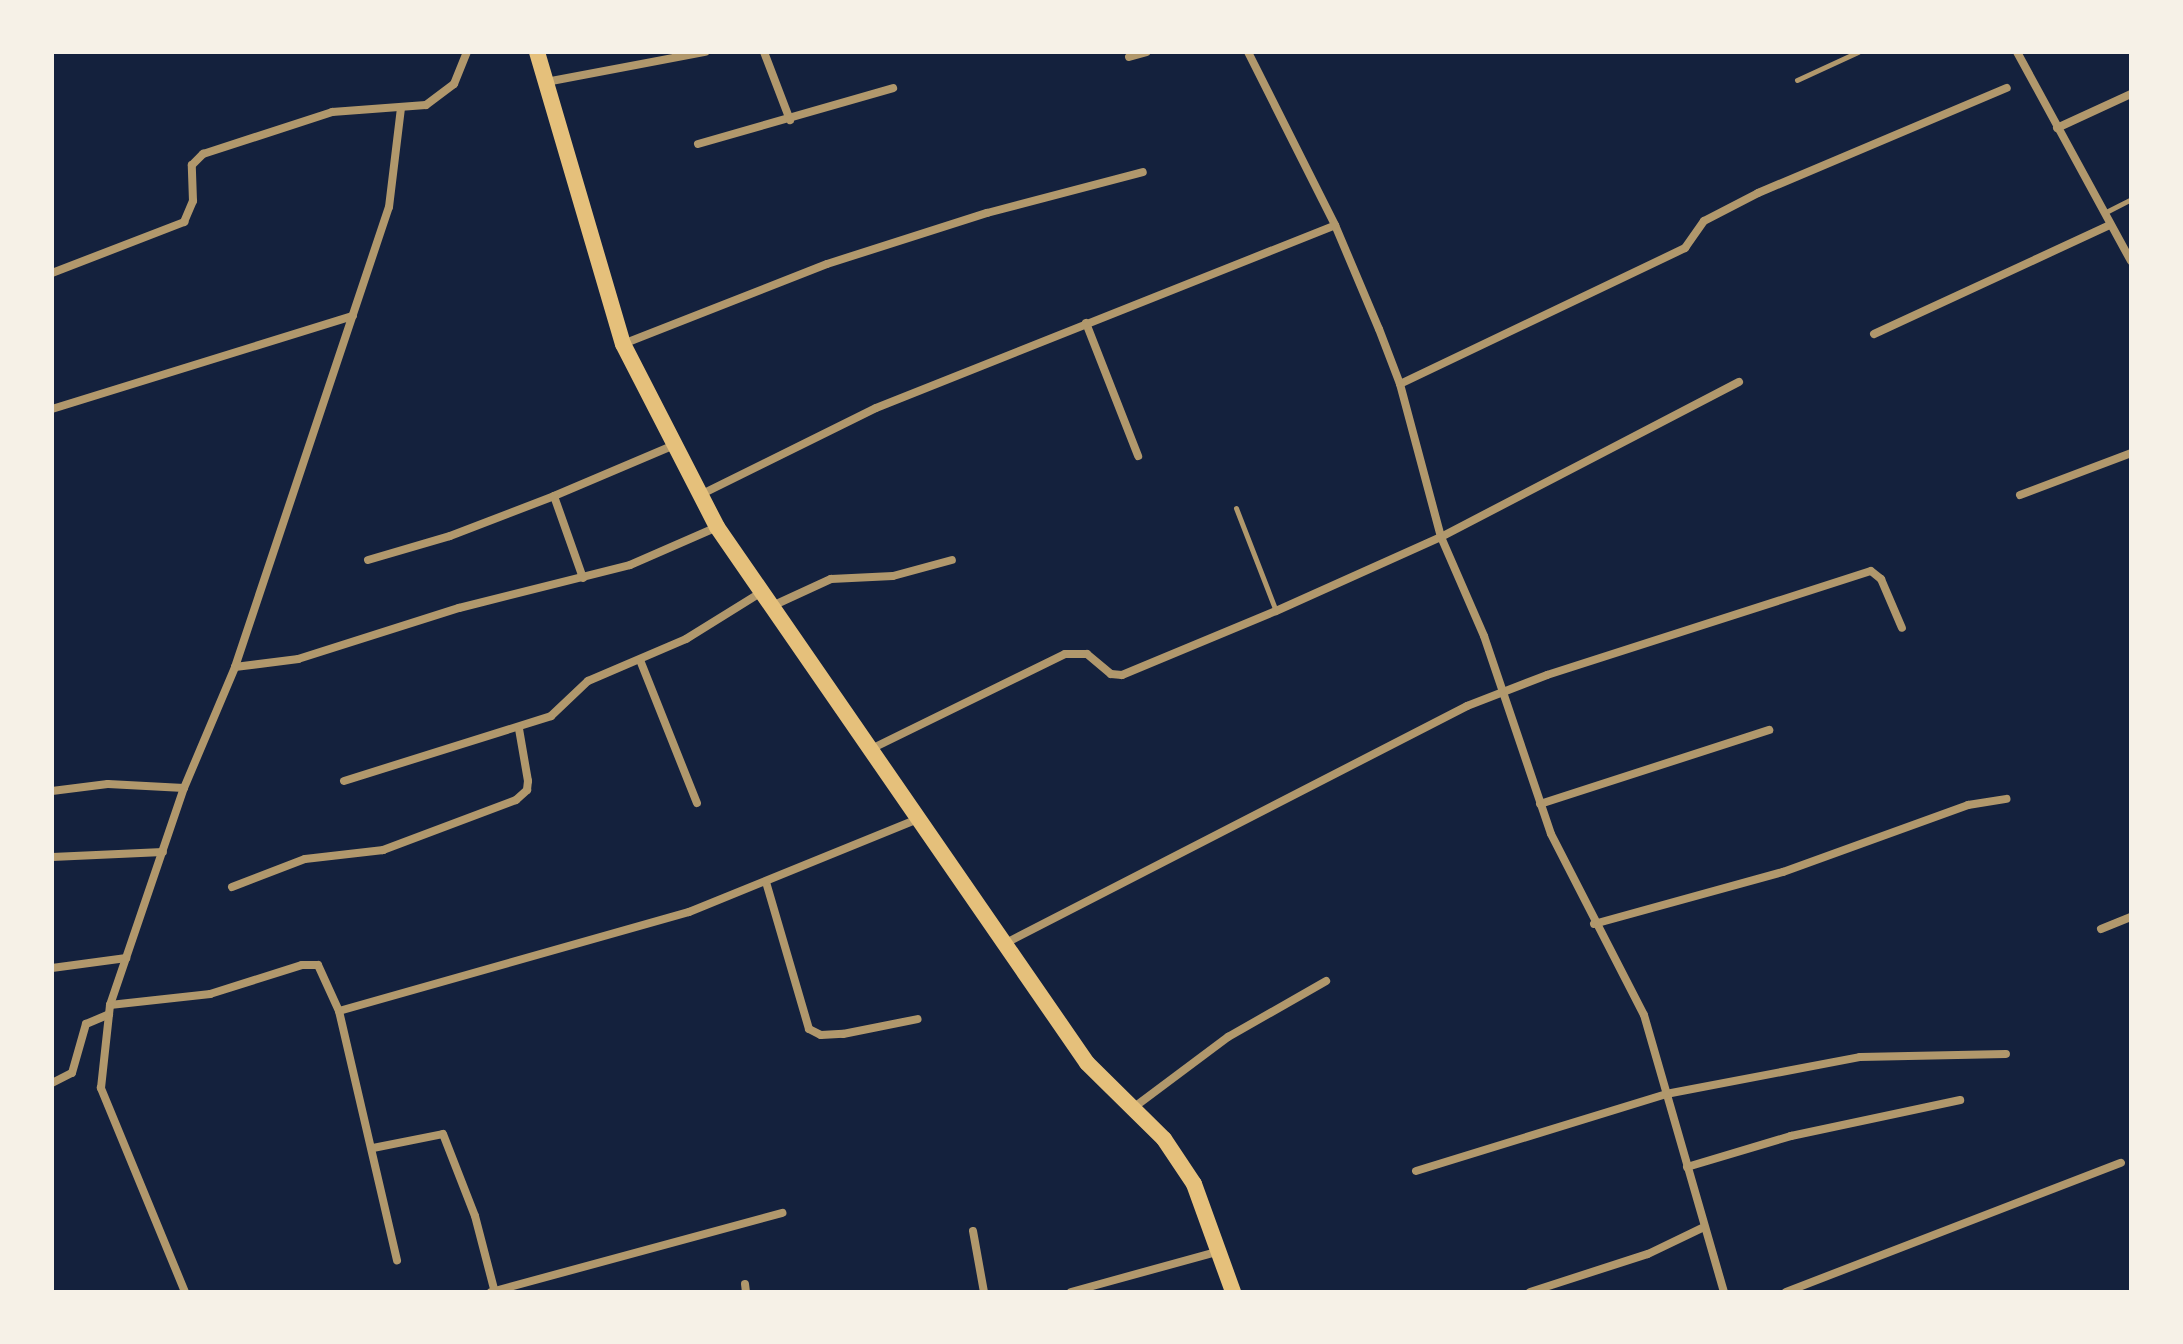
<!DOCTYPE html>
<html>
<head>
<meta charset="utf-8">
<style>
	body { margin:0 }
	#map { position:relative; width:2183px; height:1344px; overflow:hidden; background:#14213d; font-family:"DM Sans",sans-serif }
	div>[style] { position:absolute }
	.service>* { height:5px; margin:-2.5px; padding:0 2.5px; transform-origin:2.5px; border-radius:2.5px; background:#b1986c }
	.minor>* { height:8px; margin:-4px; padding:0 4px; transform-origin:4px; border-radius:4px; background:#b1986c }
	.primary>* { height:16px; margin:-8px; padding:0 8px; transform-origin:8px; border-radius:8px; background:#e5c07b }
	span { translate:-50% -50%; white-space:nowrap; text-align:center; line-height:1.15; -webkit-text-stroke:8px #f6f1e7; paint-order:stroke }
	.frame { position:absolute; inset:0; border:54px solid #f6f1e7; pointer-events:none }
</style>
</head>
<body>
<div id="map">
	<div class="service">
		<div style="left:1797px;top:80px;width:67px;rotate:-24.7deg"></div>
		<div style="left:2104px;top:213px;width:30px;rotate:-27deg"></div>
		<div style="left:1236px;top:508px;width:110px;rotate:68.8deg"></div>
	</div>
	<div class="minor">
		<div style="left:764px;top:52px;width:73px;rotate:69.1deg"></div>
		<div style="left:1248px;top:52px;width:194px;rotate:63.3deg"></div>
		<div style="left:1335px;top:225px;width:113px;rotate:67.1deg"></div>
		<div style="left:1379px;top:329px;width:59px;rotate:69.1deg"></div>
		<div style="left:1400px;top:384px;width:158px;rotate:75deg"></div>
		<div style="left:1441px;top:537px;width:108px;rotate:66.5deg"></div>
		<div style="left:1484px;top:636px;width:209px;rotate:71.3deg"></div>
		<div style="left:1551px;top:834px;width:203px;rotate:62.8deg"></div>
		<div style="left:1644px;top:1015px;width:288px;rotate:73.9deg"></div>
		<div style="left:2017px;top:52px;width:238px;rotate:61.4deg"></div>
		<div style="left:1129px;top:57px;width:18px;rotate:-16deg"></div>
		<div style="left:546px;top:82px;width:162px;rotate:-10.7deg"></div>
		<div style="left:2057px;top:128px;width:81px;rotate:-24.7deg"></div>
		<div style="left:698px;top:144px;width:203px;rotate:-16deg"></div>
		<div style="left:52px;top:273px;width:142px;rotate:-21.1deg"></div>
		<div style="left:184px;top:222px;width:23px;rotate:-67deg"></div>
		<div style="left:193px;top:201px;width:36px;rotate:-92deg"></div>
		<div style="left:192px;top:165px;width:16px;rotate:-45deg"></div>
		<div style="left:203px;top:154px;width:136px;rotate:-18deg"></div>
		<div style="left:332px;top:112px;width:94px;rotate:-4.3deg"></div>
		<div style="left:426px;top:105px;width:35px;rotate:-37deg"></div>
		<div style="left:454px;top:84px;width:35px;rotate:-68deg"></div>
		<div style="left:1086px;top:323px;width:143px;rotate:68.6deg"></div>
		<div style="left:1874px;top:334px;width:260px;rotate:-24.8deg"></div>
		<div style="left:623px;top:344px;width:219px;rotate:-21.4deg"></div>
		<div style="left:827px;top:264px;width:168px;rotate:-17.7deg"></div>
		<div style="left:987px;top:213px;width:161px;rotate:-14.7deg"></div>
		<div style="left:1400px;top:384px;width:316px;rotate:-25.5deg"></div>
		<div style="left:1685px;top:248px;width:33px;rotate:-55deg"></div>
		<div style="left:1704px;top:221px;width:61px;rotate:-27.4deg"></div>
		<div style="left:1758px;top:193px;width:270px;rotate:-22.9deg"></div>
		<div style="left:52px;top:409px;width:315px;rotate:-17.2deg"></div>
		<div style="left:700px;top:495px;width:196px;rotate:-26.3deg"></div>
		<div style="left:876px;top:408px;width:494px;rotate:-21.7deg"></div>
		<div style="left:2020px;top:495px;width:119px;rotate:-20.7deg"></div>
		<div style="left:368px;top:560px;width:85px;rotate:-16.3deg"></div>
		<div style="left:450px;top:536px;width:111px;rotate:-21deg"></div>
		<div style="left:583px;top:578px;width:87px;rotate:-109.5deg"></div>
		<div style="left:554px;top:496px;width:130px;rotate:-23deg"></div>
		<div style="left:770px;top:607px;width:67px;rotate:-24.7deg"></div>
		<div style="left:831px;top:579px;width:62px;rotate:-2.8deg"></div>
		<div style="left:893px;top:576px;width:61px;rotate:-15.2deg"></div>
		<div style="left:640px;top:660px;width:154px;rotate:68.3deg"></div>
		<div style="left:235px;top:667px;width:64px;rotate:-7.2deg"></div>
		<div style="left:298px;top:659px;width:169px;rotate:-17.6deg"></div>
		<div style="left:459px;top:608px;width:176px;rotate:-14.1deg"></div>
		<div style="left:630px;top:565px;width:95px;rotate:-23.6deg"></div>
		<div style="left:869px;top:750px;width:218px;rotate:-26.1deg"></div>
		<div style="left:1065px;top:654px;width:22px"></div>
		<div style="left:1087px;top:654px;width:31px;rotate:40deg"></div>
		<div style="left:1111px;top:674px;width:11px;rotate:5deg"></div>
		<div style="left:1122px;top:675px;width:167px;rotate:-22.6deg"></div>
		<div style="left:1276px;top:611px;width:181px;rotate:-24.2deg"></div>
		<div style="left:1441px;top:537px;width:336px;rotate:-27.5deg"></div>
		<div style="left:344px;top:781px;width:217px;rotate:-17.4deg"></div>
		<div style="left:551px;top:716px;width:51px;rotate:-43.4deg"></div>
		<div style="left:588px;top:681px;width:107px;rotate:-23.2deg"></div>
		<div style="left:686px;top:639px;width:87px;rotate:-31.9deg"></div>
		<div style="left:52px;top:791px;width:56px;rotate:-7.1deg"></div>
		<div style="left:108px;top:784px;width:76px;rotate:3deg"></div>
		<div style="left:1540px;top:804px;width:241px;rotate:-17.9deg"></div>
		<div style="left:52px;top:857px;width:111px;rotate:-2.6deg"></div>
		<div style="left:766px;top:882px;width:153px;rotate:73.7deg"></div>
		<div style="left:809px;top:1029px;width:13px;rotate:27deg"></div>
		<div style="left:821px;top:1035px;width:22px;rotate:-3deg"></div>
		<div style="left:843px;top:1034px;width:76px;rotate:-11.3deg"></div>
		<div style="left:232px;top:887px;width:78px;rotate:-21deg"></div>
		<div style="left:305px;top:859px;width:79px;rotate:-6.6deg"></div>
		<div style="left:383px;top:850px;width:142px;rotate:-20.6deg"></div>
		<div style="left:516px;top:800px;width:15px;rotate:-42deg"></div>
		<div style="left:527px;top:790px;width:9px;rotate:-84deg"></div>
		<div style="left:528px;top:781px;width:53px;rotate:-99.8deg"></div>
		<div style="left:1594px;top:924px;width:196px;rotate:-15.4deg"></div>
		<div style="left:1783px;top:872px;width:197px;rotate:-19.9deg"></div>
		<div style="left:1968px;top:805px;width:39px;rotate:-9deg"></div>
		<div style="left:2101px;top:929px;width:32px;rotate:-22deg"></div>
		<div style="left:1004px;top:944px;width:521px;rotate:-27.2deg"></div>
		<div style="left:1467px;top:706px;width:86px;rotate:-21.2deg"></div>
		<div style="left:1547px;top:675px;width:340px;rotate:-17.8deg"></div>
		<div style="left:1871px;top:571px;width:13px;rotate:39deg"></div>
		<div style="left:1881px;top:579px;width:53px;rotate:66.8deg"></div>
		<div style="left:52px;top:968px;width:75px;rotate:-7.7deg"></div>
		<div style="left:110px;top:1005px;width:101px;rotate:-6.3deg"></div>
		<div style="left:210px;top:994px;width:96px;rotate:-17.5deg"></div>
		<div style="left:302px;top:965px;width:16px"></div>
		<div style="left:318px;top:965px;width:51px;rotate:65.5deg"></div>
		<div style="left:339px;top:1011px;width:256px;rotate:76.9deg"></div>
		<div style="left:339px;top:1011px;width:364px;rotate:-15.8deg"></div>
		<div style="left:689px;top:912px;width:247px;rotate:-22.1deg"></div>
		<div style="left:52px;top:1083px;width:22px;rotate:-27deg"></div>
		<div style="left:72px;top:1073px;width:51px;rotate:-74.1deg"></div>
		<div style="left:86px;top:1024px;width:25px;rotate:-23deg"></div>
		<div style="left:1133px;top:1108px;width:119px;rotate:-36.8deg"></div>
		<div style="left:1228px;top:1037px;width:113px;rotate:-29.7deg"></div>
		<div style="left:373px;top:1148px;width:71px;rotate:-11.3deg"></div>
		<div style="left:443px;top:1134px;width:88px;rotate:68.7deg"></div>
		<div style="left:475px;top:1216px;width:75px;rotate:75.4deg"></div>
		<div style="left:1687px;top:1167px;width:109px;rotate:-16.6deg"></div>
		<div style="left:1791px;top:1136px;width:173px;rotate:-12deg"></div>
		<div style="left:1416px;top:1171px;width:262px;rotate:-17.1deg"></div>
		<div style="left:1666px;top:1094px;width:197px;rotate:-10.8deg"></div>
		<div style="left:1860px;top:1057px;width:146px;rotate:-1.2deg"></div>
		<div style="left:973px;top:1231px;width:62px;rotate:79.8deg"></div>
		<div style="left:745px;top:1284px;width:8px;rotate:83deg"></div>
		<div style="left:185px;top:1292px;width:221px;rotate:-112.4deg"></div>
		<div style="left:101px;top:1088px;width:83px;rotate:-83.8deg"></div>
		<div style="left:110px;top:1005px;width:229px;rotate:-71.2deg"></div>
		<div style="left:184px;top:788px;width:131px;rotate:-67.1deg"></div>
		<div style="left:235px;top:667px;width:485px;rotate:-71.5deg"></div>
		<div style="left:389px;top:207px;width:100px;rotate:-83.1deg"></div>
		<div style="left:491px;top:1292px;width:302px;rotate:-15.2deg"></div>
		<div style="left:1071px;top:1292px;width:155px;rotate:-15.4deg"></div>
		<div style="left:1530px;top:1292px;width:124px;rotate:-17.9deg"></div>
		<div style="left:1648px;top:1254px;width:62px;rotate:-25.7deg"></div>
		<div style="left:1786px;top:1292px;width:359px;rotate:-21.1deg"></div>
	</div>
	<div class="primary">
		<div style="left:537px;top:52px;width:304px;rotate:73.6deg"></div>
		<div style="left:623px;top:344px;width:206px;rotate:62.8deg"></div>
		<div style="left:717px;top:527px;width:651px;rotate:55.38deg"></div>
		<div style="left:1087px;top:1063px;width:108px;rotate:44.6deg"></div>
		<div style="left:1164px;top:1139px;width:54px;rotate:56.3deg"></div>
		<div style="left:1194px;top:1184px;width:115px;rotate:70.1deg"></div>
	</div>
	<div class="frame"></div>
</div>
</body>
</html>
